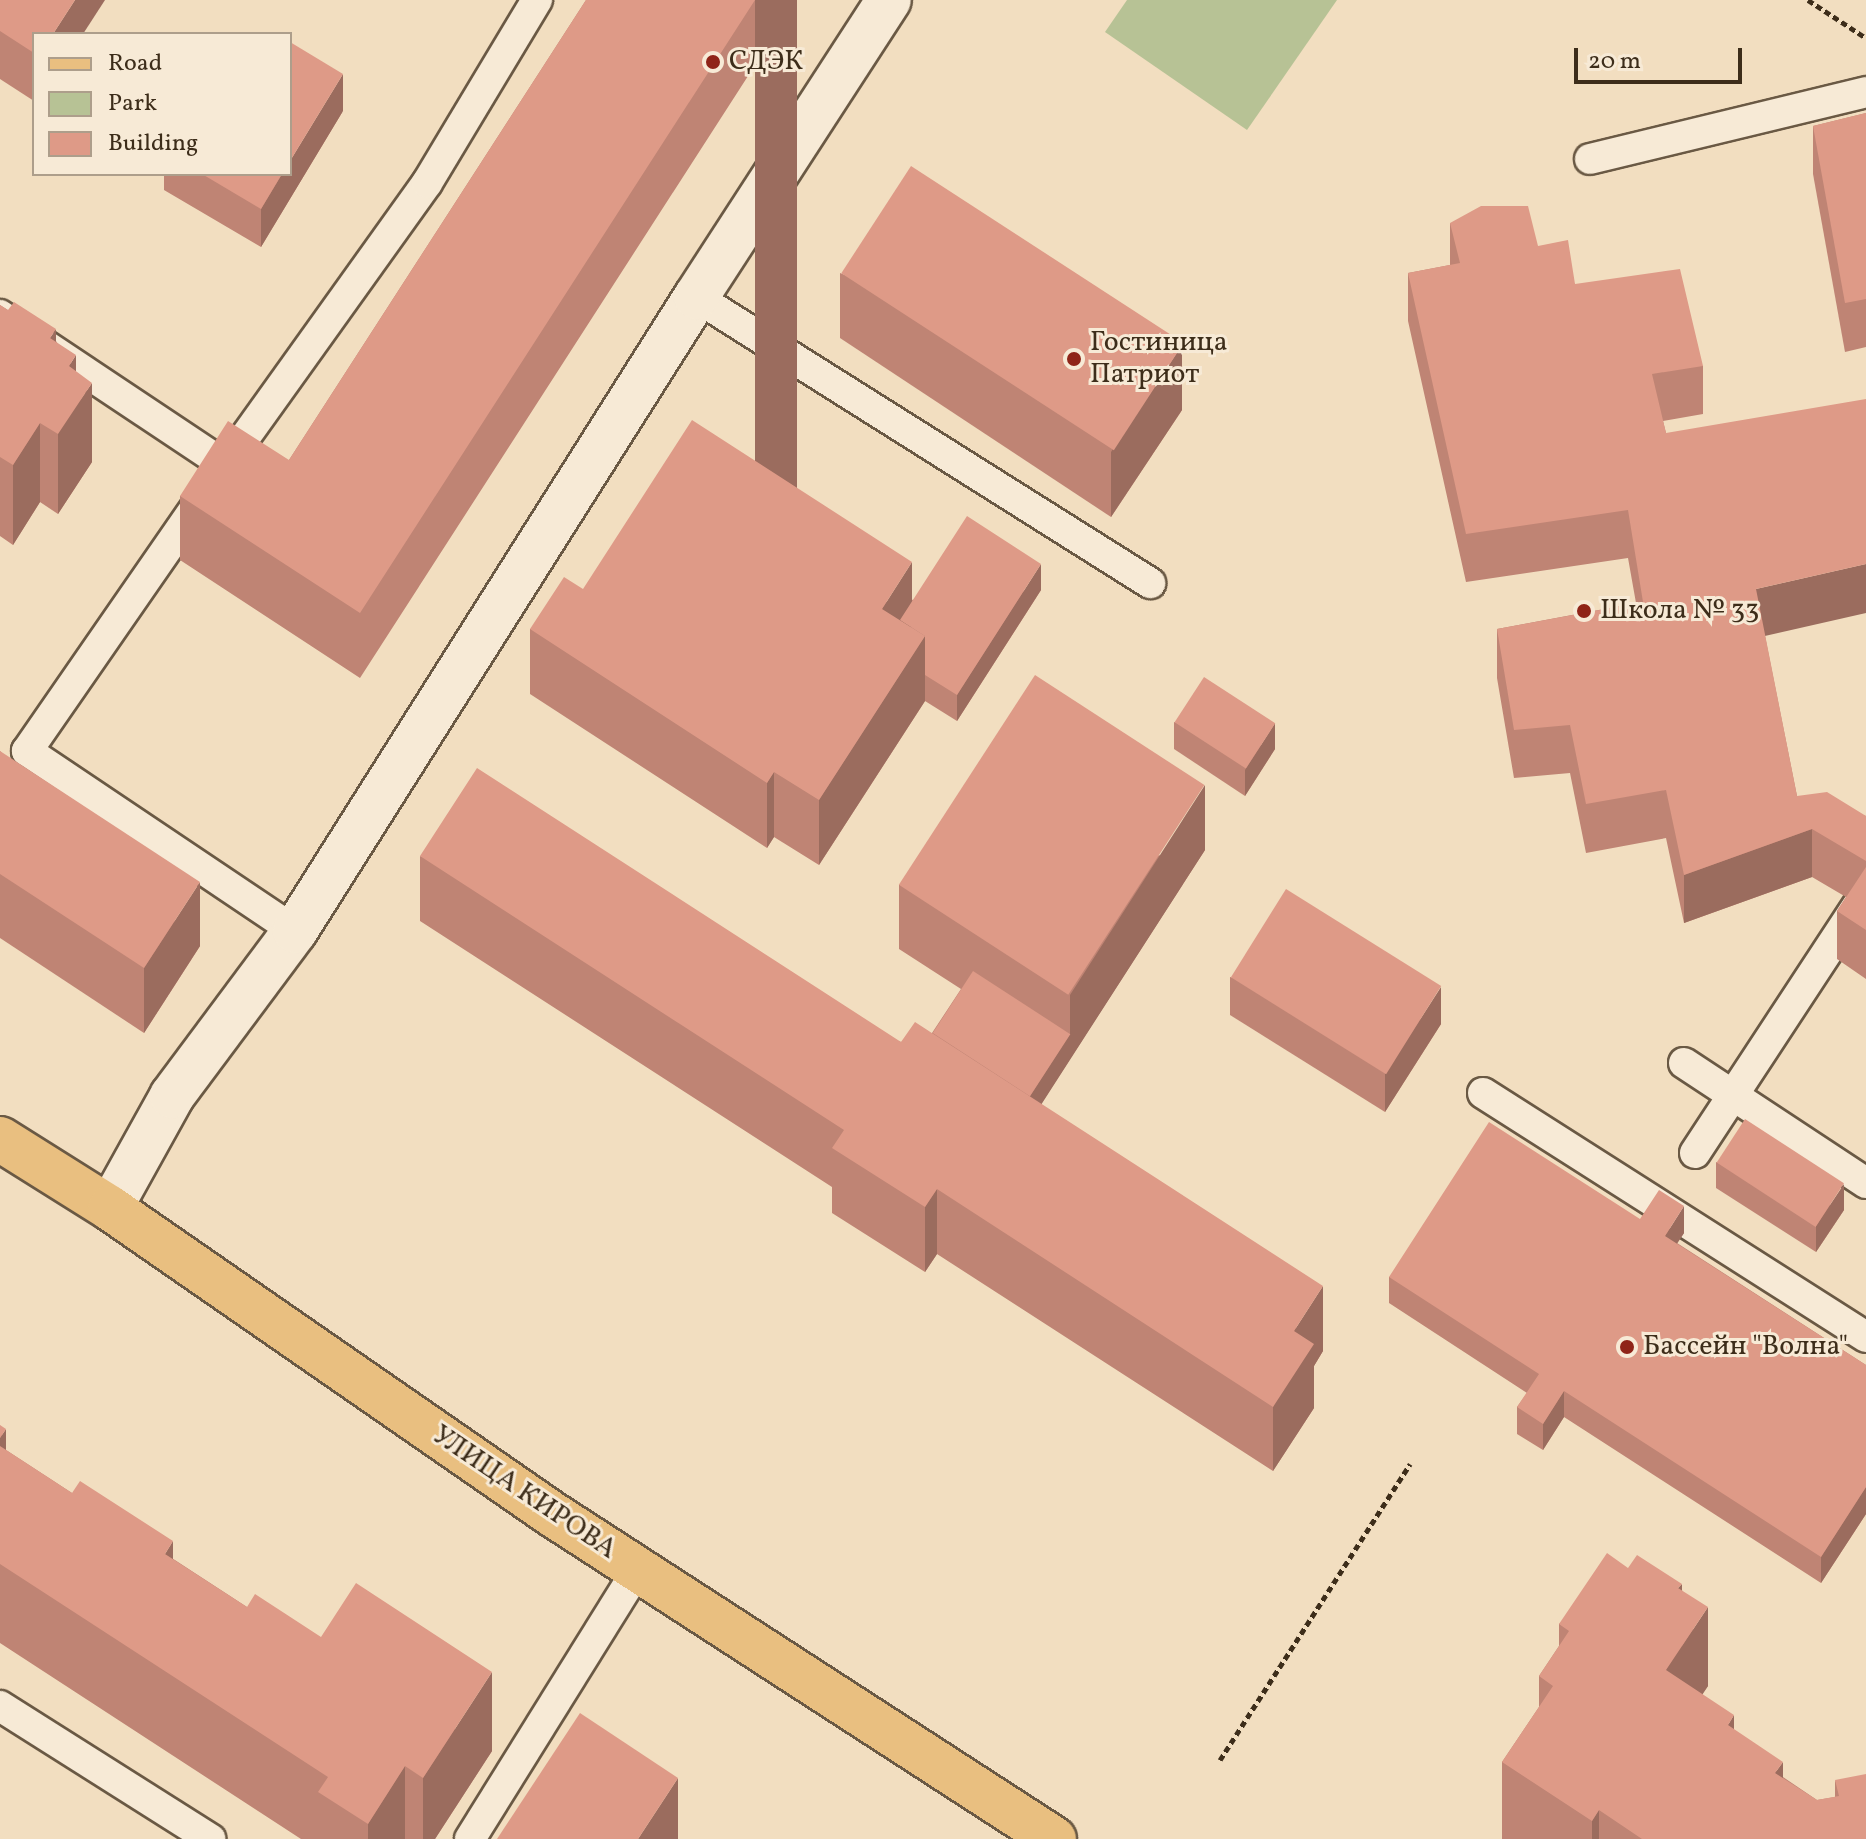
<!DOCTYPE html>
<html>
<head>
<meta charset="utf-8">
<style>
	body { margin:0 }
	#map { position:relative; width:1866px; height:1839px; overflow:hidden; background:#f2dec0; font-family:Vollkorn,serif }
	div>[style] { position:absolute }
	.green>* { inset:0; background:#b7c295 }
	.path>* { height:5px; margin-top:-2.5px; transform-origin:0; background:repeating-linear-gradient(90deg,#3d2d1a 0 6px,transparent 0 10px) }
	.roads { filter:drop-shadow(2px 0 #6a5944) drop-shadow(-2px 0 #6a5944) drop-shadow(0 2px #6a5944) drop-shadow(0 -2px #6a5944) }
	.service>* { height:30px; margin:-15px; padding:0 15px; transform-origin:15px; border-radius:15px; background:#f7ead6 }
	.minor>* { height:44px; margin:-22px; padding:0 22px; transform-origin:22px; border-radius:22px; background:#f7ead6 }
	.primary>* { height:44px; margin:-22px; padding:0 22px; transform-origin:22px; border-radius:22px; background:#e9bf80 }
	.wall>* { inset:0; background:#bf8474 }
	.shaded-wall>* { inset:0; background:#9b6c5e; transform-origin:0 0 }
	.building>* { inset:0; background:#de9a87; transform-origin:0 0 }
	.dots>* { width:22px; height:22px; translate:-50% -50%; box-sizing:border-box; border:4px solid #f7ead6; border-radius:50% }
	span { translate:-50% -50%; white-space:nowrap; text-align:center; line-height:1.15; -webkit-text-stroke:6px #f7ead6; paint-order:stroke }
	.poi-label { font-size:28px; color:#3d2d1a }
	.left { translate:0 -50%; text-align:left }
	.street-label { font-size:28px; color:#3d2d1a }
	.legend { position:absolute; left:32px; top:32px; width:260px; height:144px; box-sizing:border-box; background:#f7ead6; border:2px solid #ad9e8b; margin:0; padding:10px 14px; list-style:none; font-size:24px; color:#3d2d1a }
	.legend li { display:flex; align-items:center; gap:16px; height:40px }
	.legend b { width:40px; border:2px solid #ad9e8b }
	.scale { position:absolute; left:1574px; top:48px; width:168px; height:36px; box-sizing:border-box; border:4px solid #3d2d1a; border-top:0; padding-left:10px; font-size:24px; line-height:28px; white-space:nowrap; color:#3d2d1a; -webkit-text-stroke:6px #f7ead6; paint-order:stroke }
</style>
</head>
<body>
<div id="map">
	<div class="green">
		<div style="clip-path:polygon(1127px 0,1337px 0,1247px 130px,1105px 32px)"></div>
	</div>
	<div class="path">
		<div style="left:1808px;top:0;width:69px;rotate:33.2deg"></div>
		<div style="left:1220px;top:1760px;width:352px;rotate:-57.3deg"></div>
	</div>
	<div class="roads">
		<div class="service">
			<div style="left:1590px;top:159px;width:284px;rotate:-13.6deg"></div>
			<div style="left:696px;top:297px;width:537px;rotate:32.21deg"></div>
			<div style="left:0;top:315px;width:270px;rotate:33.7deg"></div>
			<div style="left:295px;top:931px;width:323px;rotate:-146.1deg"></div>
			<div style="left:27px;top:751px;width:348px;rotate:-55.3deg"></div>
			<div style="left:225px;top:465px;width:347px;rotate:-54.4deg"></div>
			<div style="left:427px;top:183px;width:214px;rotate:-59deg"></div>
			<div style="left:1684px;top:1063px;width:218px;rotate:33.4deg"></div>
			<div style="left:1483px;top:1093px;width:454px;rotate:32.5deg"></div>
			<div style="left:1695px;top:1153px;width:297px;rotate:-56.7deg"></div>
			<div style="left:0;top:1706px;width:249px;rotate:32.3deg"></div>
			<div style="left:470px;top:1839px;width:318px;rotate:-58.1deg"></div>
		</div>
		<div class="minor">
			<div style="left:110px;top:1208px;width:128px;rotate:-61deg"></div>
			<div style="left:172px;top:1096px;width:206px;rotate:-53.3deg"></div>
			<div style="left:295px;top:931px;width:750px;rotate:-57.69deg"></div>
			<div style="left:696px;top:297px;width:354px;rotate:-57deg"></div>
		</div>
		<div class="primary">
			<div style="left:0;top:1139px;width:130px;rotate:32.1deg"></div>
			<div style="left:110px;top:1208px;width:538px;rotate:34.7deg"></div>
			<div style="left:552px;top:1514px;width:598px;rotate:32.92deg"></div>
		</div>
	</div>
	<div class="wall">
		<div style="clip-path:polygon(0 0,34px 34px,34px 101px,0 79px)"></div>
		<div style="clip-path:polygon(586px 0,797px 0,360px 678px,180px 560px,180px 496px,289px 460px)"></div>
		<div style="clip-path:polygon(343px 111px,261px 247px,164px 190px,164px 174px,290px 174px)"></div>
		<div style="clip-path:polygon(1866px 113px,1866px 347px,1845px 352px,1813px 174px,1813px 126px)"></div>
		<div style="clip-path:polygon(1450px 223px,1538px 246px,1575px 284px,1703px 366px,1703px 414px,1663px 421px,1666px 433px,1765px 636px,1797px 796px,1866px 816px,1866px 979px,1837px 959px,1837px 911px,1846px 897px,1812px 877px,1684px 923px,1666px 838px,1586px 853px,1570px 773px,1514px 778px,1497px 678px,1497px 629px,1636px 603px,1628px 558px,1466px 582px,1408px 321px,1408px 273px,1450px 265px)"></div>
		<div style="clip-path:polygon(840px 273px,1182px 410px,1111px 517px,840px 338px)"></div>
		<div style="clip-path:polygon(0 305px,56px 341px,76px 372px,92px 462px,58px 514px,40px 502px,13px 545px,0 536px)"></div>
		<div style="clip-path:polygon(1041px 590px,957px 721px,925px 701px,819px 865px,774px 837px,767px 848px,530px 694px,530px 629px)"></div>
		<div style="clip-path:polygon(1174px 722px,1275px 749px,1245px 796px,1174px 749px)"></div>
		<div style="clip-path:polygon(0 751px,200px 946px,144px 1033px,0 938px)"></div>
		<div style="clip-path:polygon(1205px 850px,1041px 1104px,1323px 1351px,1314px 1366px,1314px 1408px,1273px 1471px,937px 1254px,925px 1272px,832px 1213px,832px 1187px,420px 921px,420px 856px,901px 1042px,932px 1033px,961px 989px,899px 949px,899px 885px)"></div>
		<div style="clip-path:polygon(1230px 977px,1441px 1024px,1385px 1112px,1230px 1015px)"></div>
		<div style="clip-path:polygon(1716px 1162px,1844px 1210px,1816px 1252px,1716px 1188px)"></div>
		<div style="clip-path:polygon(1640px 1219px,1684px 1233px,1677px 1243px,1866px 1365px,1866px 1514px,1821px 1583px,1564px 1417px,1543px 1450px,1517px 1434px,1517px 1407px,1527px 1393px,1389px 1303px,1389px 1277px)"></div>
		<div style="clip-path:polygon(0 1425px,6px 1450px,247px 1607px,492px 1751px,435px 1839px,301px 1839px,0 1643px)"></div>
		<div style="clip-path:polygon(1628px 1568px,1682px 1590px,1708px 1686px,1702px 1694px,1734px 1730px,1783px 1777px,1817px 1800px,1835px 1797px,1835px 1780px,1866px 1839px,1502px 1839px,1502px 1762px,1539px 1707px,1539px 1676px,1559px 1646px,1559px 1624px)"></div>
	</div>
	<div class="shaded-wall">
		<div style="clip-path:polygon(75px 0,105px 0,83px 34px,53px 34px)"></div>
		<div style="left:755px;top:0;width:42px;height:729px"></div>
		<div style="clip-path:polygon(343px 74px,343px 111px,261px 247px,261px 209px,282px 174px,290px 174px,290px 161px)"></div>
		<div style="clip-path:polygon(56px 329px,56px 408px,50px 338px)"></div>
		<div style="clip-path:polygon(1182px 345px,1182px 410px,1111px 517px,1111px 452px)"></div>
		<div style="clip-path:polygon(76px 355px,76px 406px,92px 383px,92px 462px,58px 514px,58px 434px,69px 366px)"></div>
		<div style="clip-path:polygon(40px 423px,40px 502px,13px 545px,13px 465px)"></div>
		<div style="clip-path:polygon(912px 562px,912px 626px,894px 655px,882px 609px)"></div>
		<div style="clip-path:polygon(1041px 564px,1041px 590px,957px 721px,957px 695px)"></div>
		<div style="clip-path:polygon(1866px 564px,1866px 613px,1756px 638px,1756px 589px)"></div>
		<div style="clip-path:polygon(925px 636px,925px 701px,819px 865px,819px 800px)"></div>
		<div style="clip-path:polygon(1275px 723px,1275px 749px,1245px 796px,1245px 770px)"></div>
		<div style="clip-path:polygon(774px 772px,774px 837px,767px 848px,767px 783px)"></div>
		<div style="clip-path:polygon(1205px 785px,1205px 850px,1012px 1150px,1012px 1124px,1070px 1034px,1070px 995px)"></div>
		<div style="clip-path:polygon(1812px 829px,1812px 877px,1684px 923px,1684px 875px)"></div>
		<div style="clip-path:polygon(200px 882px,200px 946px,144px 1033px,144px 968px)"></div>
		<div style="clip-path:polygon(1441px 987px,1441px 1024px,1385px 1112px,1385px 1074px)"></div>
		<div style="clip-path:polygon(1844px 1184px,1844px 1210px,1816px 1252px,1816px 1226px)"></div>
		<div style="clip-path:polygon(937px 1189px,937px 1254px,925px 1272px,925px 1207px)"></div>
		<div style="clip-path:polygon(1684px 1206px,1684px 1233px,1665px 1262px,1665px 1236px)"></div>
		<div style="clip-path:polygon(1323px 1286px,1323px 1351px,1314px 1366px,1314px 1408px,1273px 1471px,1273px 1407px,1294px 1331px)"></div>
		<div style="clip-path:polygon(1564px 1391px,1564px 1417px,1543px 1450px,1543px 1424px)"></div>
		<div style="clip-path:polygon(6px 1429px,6px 1508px,0 1517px,0 1438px)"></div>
		<div style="clip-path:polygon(1866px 1487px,1866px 1514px,1821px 1583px,1821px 1557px)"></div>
		<div style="clip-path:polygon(173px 1541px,173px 1621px,165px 1554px)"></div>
		<div style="clip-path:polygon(1682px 1584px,1682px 1646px,1708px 1607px,1708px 1686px,1666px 1750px,1666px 1670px,1678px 1588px)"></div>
		<div style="clip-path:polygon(492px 1672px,492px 1751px,435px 1839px,423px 1839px,423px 1778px)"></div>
		<div style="clip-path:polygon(1734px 1715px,1734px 1794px,1728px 1725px)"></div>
		<div style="clip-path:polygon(1783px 1762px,1783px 1839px,1775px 1773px)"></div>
		<div style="clip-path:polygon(405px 1766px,405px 1839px,368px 1839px,368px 1824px)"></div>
		<div style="clip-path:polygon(678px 1778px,678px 1839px,638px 1839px)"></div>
		<div style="clip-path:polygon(1599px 1810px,1599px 1839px,1592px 1839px,1592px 1821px)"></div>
	</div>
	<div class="building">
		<div style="clip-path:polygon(0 0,75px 0,53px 34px,34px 34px,34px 53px,0 31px)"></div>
		<div style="clip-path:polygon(586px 0,755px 0,360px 613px,180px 496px,228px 421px,289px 460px)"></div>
		<div style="clip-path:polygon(290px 42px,343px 74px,290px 161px)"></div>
		<div style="clip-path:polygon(1866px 113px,1866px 299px,1845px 303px,1813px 126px)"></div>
		<div style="left:911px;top:166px;width:325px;height:128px;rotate:33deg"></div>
		<div style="clip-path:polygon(202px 174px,282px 174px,261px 209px)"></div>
		<div style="clip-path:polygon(1481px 206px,1528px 206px,1538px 246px,1568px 240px,1575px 284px,1680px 269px,1703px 366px,1652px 374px,1666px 433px,1866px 399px,1866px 564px,1756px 589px,1797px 796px,1827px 792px,1866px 816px,1866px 861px,1812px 829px,1684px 875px,1666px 790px,1586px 804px,1570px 725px,1514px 730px,1497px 629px,1643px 602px,1628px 510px,1466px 534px,1408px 273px,1460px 263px,1450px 223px)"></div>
		<div style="clip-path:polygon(14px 302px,56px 329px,50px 338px,76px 355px,69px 366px,92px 383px,58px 434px,40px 423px,13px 465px,0 457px,0 305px,8px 310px)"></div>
		<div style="clip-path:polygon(692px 420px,912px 562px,882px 609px,925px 636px,819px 800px,774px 772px,767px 783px,530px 629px,564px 577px,583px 589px)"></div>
		<div style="clip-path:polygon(967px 516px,1041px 564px,957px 695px,925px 675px,925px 636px,900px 620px)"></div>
		<div style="left:1035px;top:675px;width:202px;height:250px;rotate:33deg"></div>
		<div style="left:1204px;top:677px;width:85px;height:54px;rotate:33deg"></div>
		<div style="clip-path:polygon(0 751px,200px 882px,144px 968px,0 874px)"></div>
		<div style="clip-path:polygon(477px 768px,901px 1042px,915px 1022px,1323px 1286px,1294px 1331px,1314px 1344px,1273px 1407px,937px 1189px,925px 1207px,832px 1148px,844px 1130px,420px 856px)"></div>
		<div style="clip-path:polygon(1866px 867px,1866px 930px,1837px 911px)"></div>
		<div style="left:1286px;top:889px;width:183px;height:104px;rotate:32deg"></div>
		<div style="left:973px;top:971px;width:116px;height:74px;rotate:33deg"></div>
		<div style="left:1745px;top:1119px;width:118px;height:52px;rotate:33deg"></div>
		<div style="clip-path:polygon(1489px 1122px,1640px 1219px,1659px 1190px,1684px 1206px,1665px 1236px,1866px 1365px,1866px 1487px,1821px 1557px,1564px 1391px,1543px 1424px,1517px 1407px,1539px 1374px,1389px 1277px)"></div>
		<div style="clip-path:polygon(0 1425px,6px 1429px,0 1438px)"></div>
		<div style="clip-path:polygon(0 1446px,72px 1493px,80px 1481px,173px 1541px,165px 1554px,247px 1607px,255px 1594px,321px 1637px,356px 1583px,492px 1672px,423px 1778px,405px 1766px,368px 1824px,318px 1792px,328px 1777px,0 1564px)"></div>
		<div style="clip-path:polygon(1607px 1553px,1628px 1568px,1637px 1555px,1682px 1584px,1678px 1588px,1708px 1607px,1666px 1670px,1734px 1715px,1728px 1725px,1783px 1762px,1775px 1773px,1817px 1800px,1839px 1796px,1835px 1780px,1866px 1774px,1866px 1839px,1642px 1839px,1599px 1810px,1592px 1821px,1502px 1762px,1553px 1686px,1539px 1676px,1569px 1631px,1559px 1624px)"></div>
		<div style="clip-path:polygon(580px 1713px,678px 1778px,638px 1839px,497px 1839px)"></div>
	</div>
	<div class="dots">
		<div style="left:713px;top:62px;background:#8f2418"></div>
		<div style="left:1074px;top:359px;background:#8f2418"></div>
		<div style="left:1584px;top:611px;background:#8f2418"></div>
		<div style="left:1627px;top:1347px;background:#8f2418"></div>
	</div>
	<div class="poi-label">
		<span class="left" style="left:729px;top:62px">СДЭК</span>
		<span class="left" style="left:1090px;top:359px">Гостиница<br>Патриот</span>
		<span class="left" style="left:1600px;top:611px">Школа № 33</span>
		<span class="left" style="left:1643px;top:1347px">Бассейн "Волна"</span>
	</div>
	<div class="street-label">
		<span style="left:524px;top:1493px;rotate:34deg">УЛИЦА КИРОВА</span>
	</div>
	<ul class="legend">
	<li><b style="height:10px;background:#e9bf80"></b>Road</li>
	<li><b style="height:22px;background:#b7c295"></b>Park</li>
	<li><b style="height:22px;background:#de9a87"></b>Building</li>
	</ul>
	<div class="scale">20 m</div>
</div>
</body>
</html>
